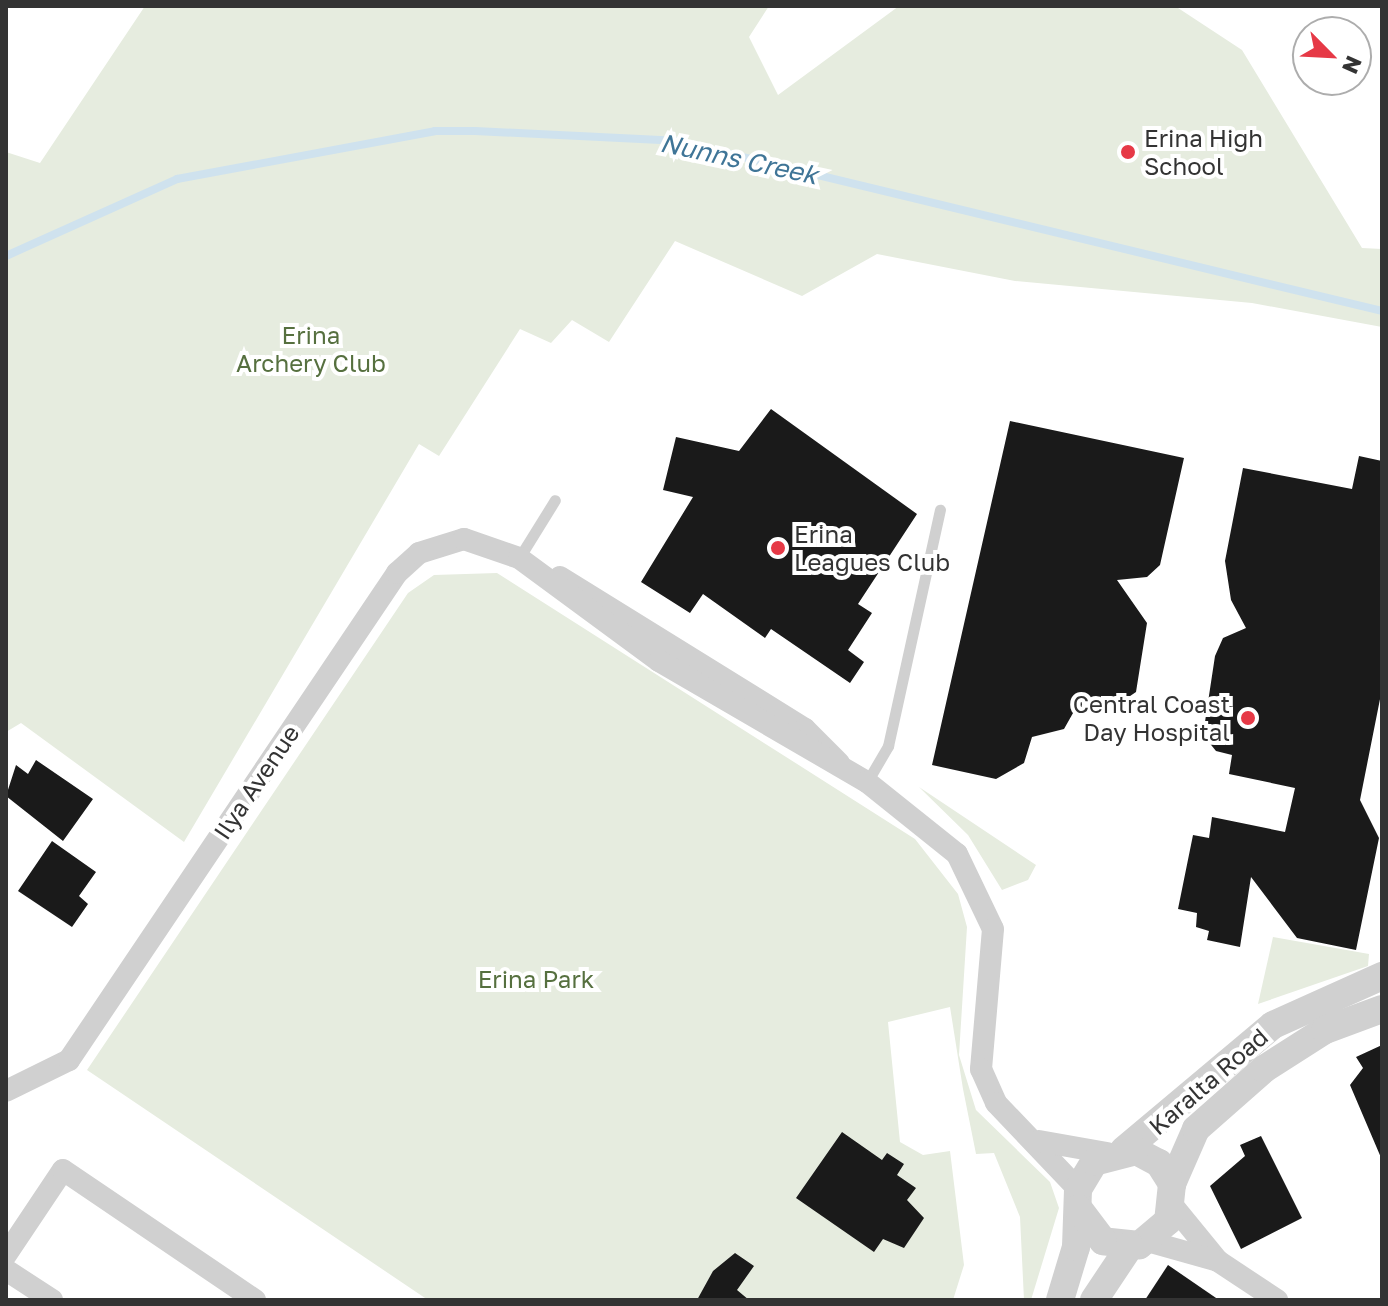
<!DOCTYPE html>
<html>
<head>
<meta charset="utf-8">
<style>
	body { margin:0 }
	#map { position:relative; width:1388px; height:1306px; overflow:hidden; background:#fff; font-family:"Golos Text",sans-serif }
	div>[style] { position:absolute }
	.green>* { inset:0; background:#e6ecdf }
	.stream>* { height:8px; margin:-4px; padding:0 4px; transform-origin:4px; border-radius:4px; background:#cfe2ee }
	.building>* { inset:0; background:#1a1a1a }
	.service>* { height:11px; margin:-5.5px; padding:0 5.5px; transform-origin:5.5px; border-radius:5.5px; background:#d0d0d0 }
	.minor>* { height:22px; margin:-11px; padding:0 11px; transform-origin:11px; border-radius:11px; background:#d0d0d0 }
	.tertiary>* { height:28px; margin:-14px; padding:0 14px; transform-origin:14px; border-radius:14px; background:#d0d0d0 }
	.dots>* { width:22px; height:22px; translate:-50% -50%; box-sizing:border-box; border:4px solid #fff; border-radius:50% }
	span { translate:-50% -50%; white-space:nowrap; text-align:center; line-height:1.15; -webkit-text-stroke:8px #fff; paint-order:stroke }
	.poi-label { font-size:24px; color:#333 }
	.left { translate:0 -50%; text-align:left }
	.right { translate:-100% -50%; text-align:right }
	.park-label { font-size:24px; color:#56703f }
	.street-label { font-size:24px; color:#333 }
	.water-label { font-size:26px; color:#3f7597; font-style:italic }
	.frame { position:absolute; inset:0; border:8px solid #333; pointer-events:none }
	.north { position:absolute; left:1292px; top:16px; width:80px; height:80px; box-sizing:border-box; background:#fff; border:2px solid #adadad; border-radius:50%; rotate:114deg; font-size:22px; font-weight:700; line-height:32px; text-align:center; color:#333 }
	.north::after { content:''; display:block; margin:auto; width:28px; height:36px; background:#e63946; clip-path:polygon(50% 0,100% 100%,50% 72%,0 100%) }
</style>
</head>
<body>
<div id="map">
	<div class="green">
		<div style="clip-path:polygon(145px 6px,769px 6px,749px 37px,778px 95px,899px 6px,1175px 6px,1242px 50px,1362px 248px,1382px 249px,1382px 327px,1252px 303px,1015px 281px,877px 254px,802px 296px,675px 241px,609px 342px,572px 320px,551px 343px,520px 329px,439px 456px,419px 444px,184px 842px,21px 723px,6px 732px,6px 152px,40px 163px)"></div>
		<div style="clip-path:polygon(497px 573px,915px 839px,958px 894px,967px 927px,959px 1055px,976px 1110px,1050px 1182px,1059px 1208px,1031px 1300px,1024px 1300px,1020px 1217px,994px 1153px,976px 1154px,963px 1089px,950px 1007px,888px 1022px,900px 1142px,923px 1155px,950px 1151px,964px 1265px,953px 1300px,428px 1300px,87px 1070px,408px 593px,434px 575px)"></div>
		<div style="clip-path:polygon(919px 787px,1036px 865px,1028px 880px,1002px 890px,968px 835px)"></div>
		<div style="clip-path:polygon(1273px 937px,1369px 954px,1368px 966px,1258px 1004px)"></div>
	</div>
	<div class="stream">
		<div style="left:6px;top:256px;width:188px;rotate:-24.2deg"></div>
		<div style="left:177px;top:179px;width:262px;rotate:-10.5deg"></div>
		<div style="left:435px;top:131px;width:40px"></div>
		<div style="left:475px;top:131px;width:201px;rotate:2.8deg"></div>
		<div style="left:676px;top:141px;width:726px;rotate:13.54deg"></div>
	</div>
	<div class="building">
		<div style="clip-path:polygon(771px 409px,917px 514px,858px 604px,872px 613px,848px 650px,864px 662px,850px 683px,771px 629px,765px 638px,703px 594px,690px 613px,641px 582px,693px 497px,663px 490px,676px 437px,739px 451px)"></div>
		<div style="clip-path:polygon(1010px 421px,1184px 458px,1160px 565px,1147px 577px,1117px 580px,1147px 623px,1136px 692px,1105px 713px,1077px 706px,1064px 729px,1032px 737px,1024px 763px,996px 779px,932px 765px)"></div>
		<div style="clip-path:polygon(1359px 456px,1382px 461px,1382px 689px,1360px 800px,1379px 838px,1356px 950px,1297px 938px,1251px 877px,1240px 947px,1207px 940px,1209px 931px,1196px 927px,1197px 913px,1178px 909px,1193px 835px,1209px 838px,1212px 817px,1285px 832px,1295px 788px,1229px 774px,1232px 755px,1216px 751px,1203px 735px,1215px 656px,1223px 638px,1246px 628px,1231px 600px,1225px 561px,1243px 468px,1352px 489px)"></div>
		<div style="clip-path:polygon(36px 760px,93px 799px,63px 841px,6px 796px,16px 765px,28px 774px)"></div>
		<div style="clip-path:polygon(52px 841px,96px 872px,79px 896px,88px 904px,72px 927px,18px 891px)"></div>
		<div style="clip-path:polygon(1382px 1045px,1382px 1160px,1350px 1085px,1363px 1068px,1356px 1057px)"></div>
		<div style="clip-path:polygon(842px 1132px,882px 1160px,887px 1153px,904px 1164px,897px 1175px,916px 1188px,907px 1200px,924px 1218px,904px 1248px,883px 1239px,874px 1252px,796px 1198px)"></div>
		<div style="clip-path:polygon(1261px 1136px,1302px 1218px,1241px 1249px,1210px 1186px,1245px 1156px,1240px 1145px)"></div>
		<div style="clip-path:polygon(735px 1253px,754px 1266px,737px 1290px,749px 1300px,697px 1300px,713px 1271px)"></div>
		<div style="clip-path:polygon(1168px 1265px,1219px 1300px,1145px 1300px)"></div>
	</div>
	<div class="service">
		<div style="left:519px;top:558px;width:68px;rotate:-58.2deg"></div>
		<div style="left:867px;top:782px;width:42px;rotate:-59.7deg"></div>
		<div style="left:888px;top:746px;width:242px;rotate:-77.6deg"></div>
	</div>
	<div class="minor">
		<div style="left:560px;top:577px;width:288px;rotate:31.8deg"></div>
		<div style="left:805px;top:729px;width:48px;rotate:45deg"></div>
		<div style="left:6px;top:1091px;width:70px;rotate:-26.2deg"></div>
		<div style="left:69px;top:1060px;width:587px;rotate:-56.04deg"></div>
		<div style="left:397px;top:573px;width:30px;rotate:-42deg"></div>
		<div style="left:419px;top:553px;width:47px;rotate:-17.3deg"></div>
		<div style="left:464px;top:539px;width:58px;rotate:19.1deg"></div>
		<div style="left:519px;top:558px;width:174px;rotate:36.3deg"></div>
		<div style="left:659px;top:661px;width:241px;rotate:30.2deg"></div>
		<div style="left:867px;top:782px;width:115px;rotate:38.7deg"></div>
		<div style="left:957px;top:854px;width:83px;rotate:64.4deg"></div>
		<div style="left:993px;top:929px;width:141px;rotate:94.9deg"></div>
		<div style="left:981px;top:1069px;width:37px;rotate:66deg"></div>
		<div style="left:996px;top:1103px;width:119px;rotate:46.4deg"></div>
		<div style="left:1039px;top:1141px;width:69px;rotate:10deg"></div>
		<div style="left:1173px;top:1206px;width:71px;rotate:50.7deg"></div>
		<div style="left:1218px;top:1261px;width:71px;rotate:33.5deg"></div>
		<div style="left:1147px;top:1241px;width:74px;rotate:15.7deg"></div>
		<div style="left:6px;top:1255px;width:102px;rotate:-56.2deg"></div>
		<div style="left:63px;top:1170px;width:232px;rotate:34.1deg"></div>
		<div style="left:6px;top:1270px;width:55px;rotate:33.1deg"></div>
	</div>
	<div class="tertiary">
		<div style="left:1124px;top:1150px;width:194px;rotate:-40deg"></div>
		<div style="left:1273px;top:1025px;width:120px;rotate:-24.2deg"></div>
		<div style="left:1172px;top:1184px;width:60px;rotate:-66.4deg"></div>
		<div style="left:1196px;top:1129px;width:91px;rotate:-41.4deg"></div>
		<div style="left:1264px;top:1069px;width:72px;rotate:-32.6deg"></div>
		<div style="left:1325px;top:1030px;width:61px;rotate:-20.2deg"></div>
		<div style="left:1060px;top:1300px;width:55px;rotate:-73.2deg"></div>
		<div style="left:1076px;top:1247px;width:58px;rotate:-88deg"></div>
		<div style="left:1078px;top:1189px;width:31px;rotate:-59deg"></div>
		<div style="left:1094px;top:1162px;width:43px;rotate:-14.7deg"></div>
		<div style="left:1136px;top:1151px;width:26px;rotate:28deg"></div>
		<div style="left:1159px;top:1163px;width:25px;rotate:58deg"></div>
		<div style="left:1172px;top:1184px;width:37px;rotate:96deg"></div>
		<div style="left:1168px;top:1221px;width:38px;rotate:140deg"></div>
		<div style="left:1139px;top:1245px;width:36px;rotate:-174deg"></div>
		<div style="left:1103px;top:1241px;width:41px;rotate:-127.1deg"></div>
		<div style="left:1094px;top:1300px;width:65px;rotate:-56.3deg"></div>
	</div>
	<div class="dots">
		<div style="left:1128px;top:152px;background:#e63946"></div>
		<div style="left:778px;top:548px;background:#e63946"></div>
		<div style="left:1248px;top:718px;background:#e63946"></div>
	</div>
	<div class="poi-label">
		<span class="left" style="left:1144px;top:152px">Erina High<br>School</span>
		<span class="left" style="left:794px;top:548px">Erina<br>Leagues Club</span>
		<span class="right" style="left:1230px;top:718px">Central Coast<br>Day Hospital</span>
	</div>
	<div class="park-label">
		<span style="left:311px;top:349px">Erina<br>Archery Club</span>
		<span style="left:536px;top:979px">Erina Park</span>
	</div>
	<div class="street-label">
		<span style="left:256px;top:782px;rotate:-56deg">Ilya Avenue</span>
		<span style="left:1208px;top:1081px;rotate:-41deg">Karalta Road</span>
	</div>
	<div class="water-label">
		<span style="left:739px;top:159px;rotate:12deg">Nunns Creek</span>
	</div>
	<div class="frame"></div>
	<div class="north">N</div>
</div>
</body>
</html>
